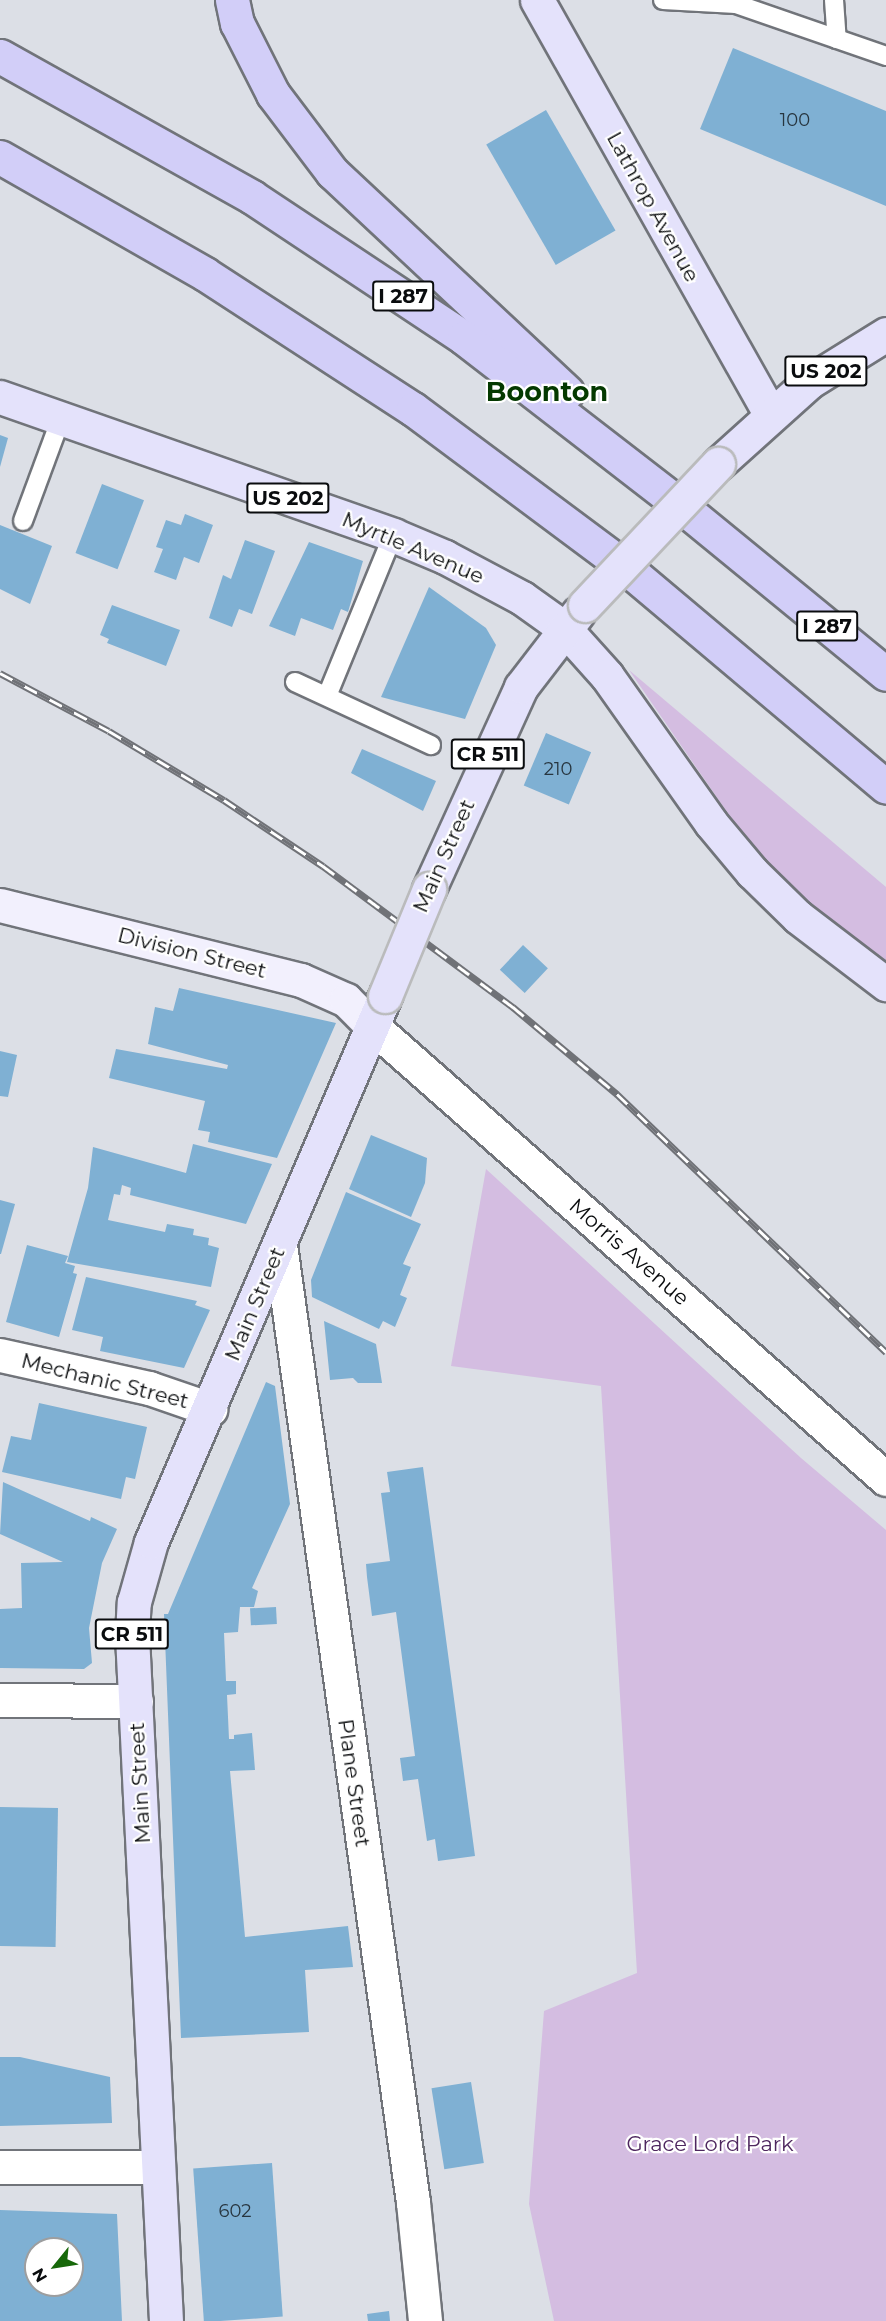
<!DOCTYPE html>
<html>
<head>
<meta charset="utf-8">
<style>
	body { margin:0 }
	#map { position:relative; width:886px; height:2321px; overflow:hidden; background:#dcdfe6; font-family:Montserrat,sans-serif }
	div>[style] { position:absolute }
	.green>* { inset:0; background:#d4bde1 }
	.building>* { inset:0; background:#7fb0d3; transform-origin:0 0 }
	.roads { filter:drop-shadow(2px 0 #71747a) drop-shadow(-2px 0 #71747a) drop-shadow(0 2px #71747a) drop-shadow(0 -2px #71747a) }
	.lane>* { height:18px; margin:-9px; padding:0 9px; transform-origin:9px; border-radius:9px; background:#fff }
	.street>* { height:33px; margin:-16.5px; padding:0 16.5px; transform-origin:16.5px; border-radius:16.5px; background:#fff }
	.secondary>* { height:33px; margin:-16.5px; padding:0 16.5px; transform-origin:16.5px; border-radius:16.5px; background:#f2f0fd }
	.primary>* { height:33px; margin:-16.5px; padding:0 16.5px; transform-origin:16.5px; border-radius:16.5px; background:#e4e2fb }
	.highway>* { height:33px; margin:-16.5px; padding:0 16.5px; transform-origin:16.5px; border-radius:16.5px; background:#d2cef8 }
	.rail>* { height:7px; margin-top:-3.5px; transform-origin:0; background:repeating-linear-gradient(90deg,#fff 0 14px,#707277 0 28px); box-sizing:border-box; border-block:2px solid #707277 }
	.bridges { filter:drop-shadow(2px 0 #babbbc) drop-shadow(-2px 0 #babbbc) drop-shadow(0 2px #babbbc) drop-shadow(0 -2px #babbbc) }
	.primary-bridge>* { height:33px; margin:-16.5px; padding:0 16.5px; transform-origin:16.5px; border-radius:16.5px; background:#e4e2fb }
	span { translate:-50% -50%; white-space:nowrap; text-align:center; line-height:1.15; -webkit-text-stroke:4.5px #fff; paint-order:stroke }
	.number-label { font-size:18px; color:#27353f }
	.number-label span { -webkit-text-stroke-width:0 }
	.shield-label span { padding:2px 4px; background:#fff; border:2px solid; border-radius:4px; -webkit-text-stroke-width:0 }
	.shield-label { font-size:20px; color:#0a0c0e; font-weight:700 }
	.street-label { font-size:21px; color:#0a0c0e }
	.park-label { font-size:21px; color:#4e275f }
	.district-label { font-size:27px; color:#043900; font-weight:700 }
	.north { position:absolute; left:24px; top:2237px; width:60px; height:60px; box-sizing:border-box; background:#fff; border:2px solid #9d9e9f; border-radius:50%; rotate:240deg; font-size:16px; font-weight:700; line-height:24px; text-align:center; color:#0a0c0e }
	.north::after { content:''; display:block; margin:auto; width:21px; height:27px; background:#17680a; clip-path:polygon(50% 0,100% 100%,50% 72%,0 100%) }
</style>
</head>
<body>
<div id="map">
	<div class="green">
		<div style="clip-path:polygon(629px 670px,886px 887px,886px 963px,789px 902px)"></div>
		<div style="clip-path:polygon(486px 1169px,801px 1458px,886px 1530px,886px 2321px,554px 2321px,529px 2204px,544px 2011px,637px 1973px,601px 1386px,451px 1366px)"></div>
	</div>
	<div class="building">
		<div style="clip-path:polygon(733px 48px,886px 111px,886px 206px,700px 129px)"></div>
		<div style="left:546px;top:110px;width:139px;height:69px;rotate:60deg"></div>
		<div style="clip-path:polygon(0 435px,8px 438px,0 467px)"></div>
		<div style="left:102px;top:484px;width:45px;height:74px;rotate:21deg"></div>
		<div style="clip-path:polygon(185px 514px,213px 525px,199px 563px,184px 557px,176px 580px,154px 572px,163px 549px,156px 547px,166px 520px,181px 525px)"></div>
		<div style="clip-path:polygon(0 525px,52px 546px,30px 604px,0 589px)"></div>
		<div style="clip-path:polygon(245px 540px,275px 551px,252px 614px,239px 609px,232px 627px,209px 618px,223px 575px,231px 579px)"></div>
		<div style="clip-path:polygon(309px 542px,363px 561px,348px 612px,341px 609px,333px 630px,301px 618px,295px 636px,269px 626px)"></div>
		<div style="clip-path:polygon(429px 587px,486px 628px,496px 645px,465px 719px,381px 697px)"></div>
		<div style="clip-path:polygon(112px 605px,180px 630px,166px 666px,107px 643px,109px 639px,100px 635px)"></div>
		<div style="left:546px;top:733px;width:49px;height:57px;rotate:23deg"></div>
		<div style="clip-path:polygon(362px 749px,436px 781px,423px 811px,351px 773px)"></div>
		<div style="left:523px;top:945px;width:34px;height:34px;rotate:43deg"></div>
		<div style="clip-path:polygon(179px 988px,336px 1023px,277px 1158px,208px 1142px,210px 1132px,198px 1130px,205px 1101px,109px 1078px,116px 1049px,227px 1069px,228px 1065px,148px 1044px,155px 1007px,173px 1011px)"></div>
		<div style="clip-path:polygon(0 1051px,17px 1055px,8px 1097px,0 1096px)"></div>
		<div style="clip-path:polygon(371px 1135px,427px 1158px,425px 1183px,411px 1217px,349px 1189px)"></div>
		<div style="clip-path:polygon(193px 1144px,272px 1164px,246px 1224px,130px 1195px,131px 1188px,122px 1185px,120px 1195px,114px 1194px,108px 1220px,165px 1232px,167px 1224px,194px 1229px,193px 1235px,209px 1238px,208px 1245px,219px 1248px,211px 1287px,67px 1262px,88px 1188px,93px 1147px,186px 1173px)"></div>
		<div style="clip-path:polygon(346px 1192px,421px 1224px,403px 1264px,411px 1267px,400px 1295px,407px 1298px,395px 1327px,383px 1321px,379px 1329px,312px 1297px,311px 1280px)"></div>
		<div style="clip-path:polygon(0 1200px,15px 1204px,1px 1254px,0 1254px)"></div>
		<div style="clip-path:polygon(27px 1245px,68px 1256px,65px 1263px,75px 1266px,73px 1273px,77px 1274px,59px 1337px,6px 1322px)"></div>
		<div style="clip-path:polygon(86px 1277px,197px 1301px,195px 1305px,210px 1310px,184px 1368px,100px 1351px,103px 1337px,72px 1330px)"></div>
		<div style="clip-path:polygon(324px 1321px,376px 1344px,382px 1383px,358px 1383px,353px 1378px,330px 1380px)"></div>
		<div style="clip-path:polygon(266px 1382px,275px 1386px,290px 1504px,252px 1588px,258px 1591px,254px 1607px,240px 1607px,238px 1632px,224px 1633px,226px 1681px,236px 1681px,236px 1694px,227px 1695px,229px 1739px,234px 1739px,234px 1735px,252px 1733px,255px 1770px,230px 1771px,245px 1937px,348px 1926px,353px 1967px,305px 1970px,309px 2032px,181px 2038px,164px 1614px,168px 1614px)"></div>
		<div style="clip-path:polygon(39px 1403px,147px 1427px,135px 1479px,126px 1477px,121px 1499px,2px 1472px,11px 1436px,31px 1440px)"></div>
		<div style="clip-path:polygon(423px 1467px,475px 1856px,438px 1861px,435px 1839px,427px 1841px,418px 1779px,403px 1781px,400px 1758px,415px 1756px,396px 1612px,372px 1616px,367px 1577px,366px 1564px,390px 1561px,381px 1493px,390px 1492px,387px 1472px)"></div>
		<div style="clip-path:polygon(3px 1482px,90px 1521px,91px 1517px,117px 1529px,102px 1563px,89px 1628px,92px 1663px,84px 1669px,0 1668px,0 1609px,22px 1608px,21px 1563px,63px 1562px,0 1534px)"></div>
		<div style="left:276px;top:1607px;width:17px;height:26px;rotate:87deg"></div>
		<div style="left:0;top:1807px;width:58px;height:139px;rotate:1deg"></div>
		<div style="clip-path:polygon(0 2057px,20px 2057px,110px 2077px,112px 2123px,0 2126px)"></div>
		<div style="left:471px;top:2082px;width:82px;height:40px;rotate:81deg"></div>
		<div style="left:272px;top:2163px;width:154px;height:79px;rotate:86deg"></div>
		<div style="clip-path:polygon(evenodd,0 2210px,117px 2214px,122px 2321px,0 2321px,0 2210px,36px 2249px,72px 2249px,72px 2285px,36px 2285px,36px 2249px)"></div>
		<div style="clip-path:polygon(389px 2311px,390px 2321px,368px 2321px,367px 2314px)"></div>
	</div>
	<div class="roads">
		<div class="lane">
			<div style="left:663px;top:0;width:73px;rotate:3.1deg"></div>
			<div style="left:736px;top:4px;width:159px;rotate:19.1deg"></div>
			<div style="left:834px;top:0;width:39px;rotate:86deg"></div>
			<div style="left:23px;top:521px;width:110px;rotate:-69.7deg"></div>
			<div style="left:295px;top:682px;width:150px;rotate:24.9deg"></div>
			<div style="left:327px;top:696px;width:174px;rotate:-67.7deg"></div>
		</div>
		<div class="street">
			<div style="left:372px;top:1026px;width:685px;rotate:41.39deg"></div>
			<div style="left:280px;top:1245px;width:966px;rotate:82.09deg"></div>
			<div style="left:413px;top:2202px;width:120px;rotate:84.2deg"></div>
			<div style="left:0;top:1355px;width:153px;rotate:12.5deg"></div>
			<div style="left:149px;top:1388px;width:65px;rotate:19deg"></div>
			<div style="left:0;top:1700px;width:136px;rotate:0.4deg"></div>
			<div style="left:0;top:2167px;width:158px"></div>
		</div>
		<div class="secondary">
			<div style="left:0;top:905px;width:310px;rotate:14deg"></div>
			<div style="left:301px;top:980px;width:49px;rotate:24deg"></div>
			<div style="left:346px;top:1000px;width:37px;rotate:45deg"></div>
		</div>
		<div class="primary">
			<div style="left:537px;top:0;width:475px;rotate:60.6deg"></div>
			<div style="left:0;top:397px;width:417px;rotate:19.3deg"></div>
			<div style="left:393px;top:535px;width:56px;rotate:22.9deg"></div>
			<div style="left:445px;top:557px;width:87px;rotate:28deg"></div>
			<div style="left:522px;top:598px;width:52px;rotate:35.5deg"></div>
			<div style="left:564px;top:628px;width:64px;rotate:48.1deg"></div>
			<div style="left:607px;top:676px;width:180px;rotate:54.7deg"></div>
			<div style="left:711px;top:823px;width:64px;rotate:50.1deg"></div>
			<div style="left:752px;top:872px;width:64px;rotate:44.4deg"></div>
			<div style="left:798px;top:917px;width:111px;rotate:37.3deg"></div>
			<div style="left:718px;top:464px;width:122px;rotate:-42deg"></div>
			<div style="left:809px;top:382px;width:91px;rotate:-31.9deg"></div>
			<div style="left:429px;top:889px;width:222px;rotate:-65.5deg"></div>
			<div style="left:521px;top:687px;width:93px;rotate:-52.4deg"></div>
			<div style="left:166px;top:2321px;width:687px;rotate:-92.84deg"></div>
			<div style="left:132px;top:1635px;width:33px;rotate:-87deg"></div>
			<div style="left:134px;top:1602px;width:62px;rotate:-74.2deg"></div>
			<div style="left:151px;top:1542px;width:594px;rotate:-66.8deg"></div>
		</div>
		<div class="highway">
			<div style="left:232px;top:0;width:24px;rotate:78deg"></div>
			<div style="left:237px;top:23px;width:80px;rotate:63.1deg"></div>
			<div style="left:273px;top:94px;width:98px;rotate:52.9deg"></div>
			<div style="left:332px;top:172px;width:322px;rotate:43.1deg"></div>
			<div style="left:0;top:56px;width:289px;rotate:29.2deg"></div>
			<div style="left:252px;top:197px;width:255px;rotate:33.6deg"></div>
			<div style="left:464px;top:338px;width:268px;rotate:37.7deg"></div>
			<div style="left:676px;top:502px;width:271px;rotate:39.3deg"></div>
			<div style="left:0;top:157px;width:236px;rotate:29.7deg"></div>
			<div style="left:205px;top:274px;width:248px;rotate:33deg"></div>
			<div style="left:413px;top:409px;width:264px;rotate:36.7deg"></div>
			<div style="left:625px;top:567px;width:341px;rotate:40.1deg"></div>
		</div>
	</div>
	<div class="rail">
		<div style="left:0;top:673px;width:123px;rotate:28deg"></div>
		<div style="left:109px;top:731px;width:134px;rotate:31deg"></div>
		<div style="left:224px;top:800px;width:119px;rotate:33.7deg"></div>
		<div style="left:323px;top:866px;width:237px;rotate:36.6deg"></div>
		<div style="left:513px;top:1007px;width:136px;rotate:39.9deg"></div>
		<div style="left:617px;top:1094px;width:373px;rotate:43.8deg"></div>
	</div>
	<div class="bridges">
		<div class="primary-bridge">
			<div style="left:585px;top:605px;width:194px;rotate:-46.7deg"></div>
			<div style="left:385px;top:996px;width:116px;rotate:-67.6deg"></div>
		</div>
	</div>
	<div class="number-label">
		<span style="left:795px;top:120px">100</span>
		<span style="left:558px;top:769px">210</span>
		<span style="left:235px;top:2211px">602</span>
	</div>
	<div class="shield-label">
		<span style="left:403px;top:296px">I 287</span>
		<span style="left:826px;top:371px">US 202</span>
		<span style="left:288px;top:498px">US 202</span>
		<span style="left:827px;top:626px">I 287</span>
		<span style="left:488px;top:754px">CR 511</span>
		<span style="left:132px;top:1634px">CR 511</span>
	</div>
	<div class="street-label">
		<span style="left:653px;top:207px;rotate:61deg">Lathrop Avenue</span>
		<span style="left:413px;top:548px;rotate:23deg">Myrtle Avenue</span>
		<span style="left:444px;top:856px;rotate:-66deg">Main Street</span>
		<span style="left:192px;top:953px;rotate:14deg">Division Street</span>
		<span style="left:629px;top:1252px;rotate:41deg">Morris Avenue</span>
		<span style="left:255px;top:1304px;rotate:-67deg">Main Street</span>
		<span style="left:105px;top:1381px;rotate:14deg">Mechanic Street</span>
		<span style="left:140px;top:1783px;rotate:-93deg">Main Street</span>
		<span style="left:354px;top:1783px;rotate:82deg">Plane Street</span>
	</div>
	<div class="park-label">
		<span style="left:710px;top:2144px">Grace Lord Park</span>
	</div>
	<div class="district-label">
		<span style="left:547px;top:392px">Boonton</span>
	</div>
	<div class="north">N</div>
</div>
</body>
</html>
